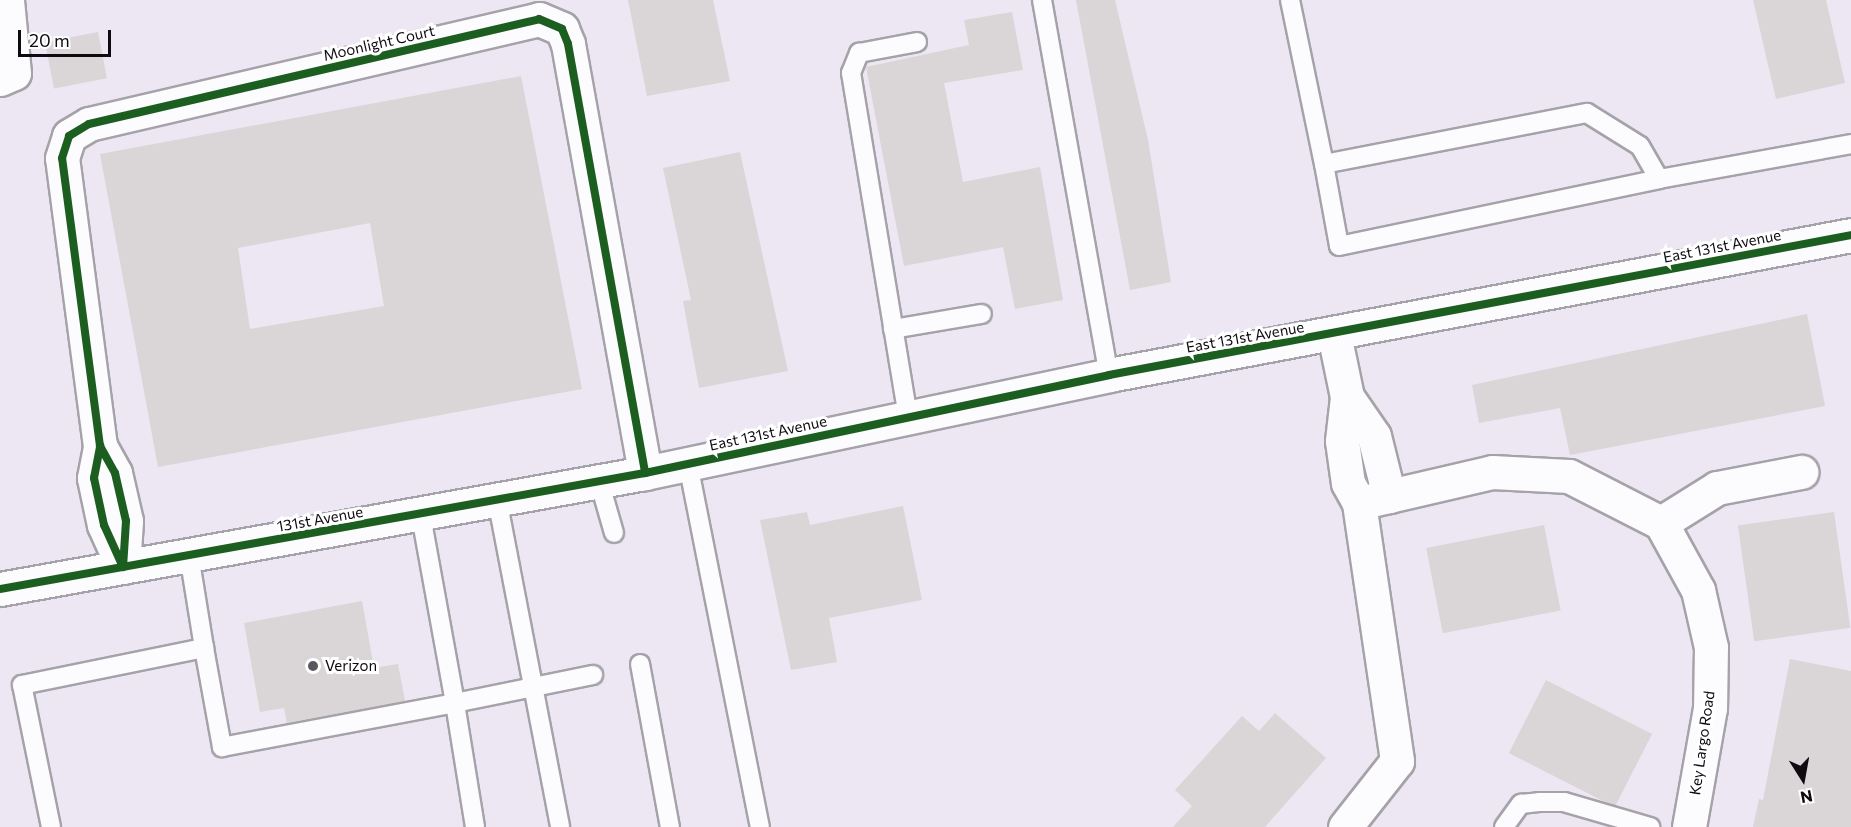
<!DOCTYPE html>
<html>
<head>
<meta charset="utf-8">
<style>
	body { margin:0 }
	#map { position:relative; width:1851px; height:827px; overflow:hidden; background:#ece7f2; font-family:Commissioner,sans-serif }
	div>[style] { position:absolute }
	.building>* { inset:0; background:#dad5d7; transform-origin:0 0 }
	.roads { filter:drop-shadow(2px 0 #a5a2a9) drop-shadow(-2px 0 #a5a2a9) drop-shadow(0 2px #a5a2a9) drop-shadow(0 -2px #a5a2a9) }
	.lane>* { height:18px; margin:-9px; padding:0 9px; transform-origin:9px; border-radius:9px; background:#fcfbfd }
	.street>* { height:33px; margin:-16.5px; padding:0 16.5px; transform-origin:16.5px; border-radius:16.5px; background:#fcfbfd }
	.secondary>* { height:33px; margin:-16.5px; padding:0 16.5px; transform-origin:16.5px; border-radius:16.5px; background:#fcfbfd }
	.cycleway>* { height:8px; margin:-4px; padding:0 4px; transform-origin:4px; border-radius:4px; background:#1b5e20 }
	.dots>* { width:16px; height:16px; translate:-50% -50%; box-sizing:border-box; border:3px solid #fff; border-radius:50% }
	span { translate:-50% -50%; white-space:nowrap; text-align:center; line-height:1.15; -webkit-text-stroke:6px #fff; paint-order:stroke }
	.street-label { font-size:15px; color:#0d0a10 }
	.poi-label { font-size:15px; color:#0d0a10 }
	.left { translate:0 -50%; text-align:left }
	.north { position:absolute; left:1773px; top:749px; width:60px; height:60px; -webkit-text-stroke:4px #fff; paint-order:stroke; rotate:169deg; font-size:16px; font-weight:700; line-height:24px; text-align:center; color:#0d0a10 }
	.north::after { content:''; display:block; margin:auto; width:21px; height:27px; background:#0d0a10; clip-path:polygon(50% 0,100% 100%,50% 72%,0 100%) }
	.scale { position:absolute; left:18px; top:30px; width:93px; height:27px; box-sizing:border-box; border:3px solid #0d0a10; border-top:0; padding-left:8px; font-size:18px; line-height:21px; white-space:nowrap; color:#0d0a10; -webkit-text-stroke:4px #fff; paint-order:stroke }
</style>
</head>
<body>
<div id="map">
	<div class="building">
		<div style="clip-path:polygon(628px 0,713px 0,730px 81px,647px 96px)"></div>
		<div style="clip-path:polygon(1076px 0,1115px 0,1148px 140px,1171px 282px,1130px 290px)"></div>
		<div style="clip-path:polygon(1753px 0,1826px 0,1845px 83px,1776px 99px)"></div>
		<div style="clip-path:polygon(1012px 12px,1023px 70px,944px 83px,963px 182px,1040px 167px,1063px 300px,1015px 309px,1003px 247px,904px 266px,866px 67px,969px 45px,964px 20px)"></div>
		<div style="left:98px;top:32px;width:47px;height:54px;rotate:79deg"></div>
		<div style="clip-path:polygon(evenodd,521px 76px,582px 389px,158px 467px,100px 154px,521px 76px,370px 223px,384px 306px,250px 329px,238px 248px,370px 223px)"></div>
		<div style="clip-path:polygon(740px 152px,788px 371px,699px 388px,683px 301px,691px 300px,663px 168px)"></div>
		<div style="clip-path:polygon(1807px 314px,1825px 406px,1570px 455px,1560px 408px,1479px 423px,1472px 385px)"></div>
		<div style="clip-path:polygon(903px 506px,922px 600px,829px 618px,837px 662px,791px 670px,760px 520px,807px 512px,810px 525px)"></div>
		<div style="left:1834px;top:512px;width:117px;height:97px;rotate:82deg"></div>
		<div style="left:1544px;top:525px;width:87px;height:120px;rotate:79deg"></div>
		<div style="clip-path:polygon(362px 601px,374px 668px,398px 664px,405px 701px,287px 723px,284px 708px,260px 712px,244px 623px)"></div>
		<div style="clip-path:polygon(1790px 659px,1851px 671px,1851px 827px,1753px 827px,1759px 799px,1763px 800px)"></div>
		<div style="left:1546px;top:680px;width:119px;height:82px;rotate:27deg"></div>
		<div style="clip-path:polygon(1275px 713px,1326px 758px,1265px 827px,1173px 827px,1192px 806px,1175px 790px,1242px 716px,1259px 731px)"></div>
	</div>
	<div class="roads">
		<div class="lane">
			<div style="left:1042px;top:0;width:381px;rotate:79.9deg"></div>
			<div style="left:1290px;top:0;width:167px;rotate:78.3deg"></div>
			<div style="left:1324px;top:164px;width:268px;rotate:-11deg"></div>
			<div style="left:1587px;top:113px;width:62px;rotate:31.9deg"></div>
			<div style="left:1640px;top:146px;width:38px;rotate:60deg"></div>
			<div style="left:1659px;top:179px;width:195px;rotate:-10.3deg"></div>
			<div style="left:1324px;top:164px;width:83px;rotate:79.6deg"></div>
			<div style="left:1339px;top:246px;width:327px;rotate:-11.8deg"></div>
			<div style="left:893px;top:329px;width:90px;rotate:-9.6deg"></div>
			<div style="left:908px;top:417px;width:349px;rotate:-99.4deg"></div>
			<div style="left:851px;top:73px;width:22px;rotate:-68deg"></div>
			<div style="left:859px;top:53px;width:59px;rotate:-10.7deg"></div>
			<div style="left:688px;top:464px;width:370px;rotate:78.8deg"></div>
			<div style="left:599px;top:481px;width:54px;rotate:73.9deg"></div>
			<div style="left:497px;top:499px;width:334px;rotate:79.1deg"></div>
			<div style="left:189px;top:555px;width:94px;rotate:80.8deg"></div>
			<div style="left:640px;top:664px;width:166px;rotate:79.6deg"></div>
			<div style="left:51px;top:827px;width:145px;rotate:-101.5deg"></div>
			<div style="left:22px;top:685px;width:186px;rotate:-11.5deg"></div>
			<div style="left:204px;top:648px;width:101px;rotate:79.7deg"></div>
			<div style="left:222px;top:747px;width:237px;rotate:-10.7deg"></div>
			<div style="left:455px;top:703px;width:191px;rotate:-100.3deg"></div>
			<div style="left:475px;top:827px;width:126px;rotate:-99.2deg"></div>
			<div style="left:455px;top:703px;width:141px;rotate:-11.5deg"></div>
			<div style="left:1504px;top:827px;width:29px;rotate:-54deg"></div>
			<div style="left:1521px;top:804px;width:18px;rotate:-6deg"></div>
			<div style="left:1539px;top:802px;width:25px"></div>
			<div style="left:1564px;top:802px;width:90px;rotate:16.2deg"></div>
		</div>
		<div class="street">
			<div style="left:0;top:79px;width:15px;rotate:-23deg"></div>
			<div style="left:14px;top:73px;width:73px;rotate:-95.5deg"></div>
			<div style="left:1334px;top:334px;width:64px;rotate:78.3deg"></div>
			<div style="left:1347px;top:397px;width:44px;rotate:96.5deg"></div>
			<div style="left:1342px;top:441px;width:42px;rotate:81.9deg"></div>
			<div style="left:1348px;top:483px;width:23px;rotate:61deg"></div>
			<div style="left:1359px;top:503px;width:261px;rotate:81.6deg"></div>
			<div style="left:1397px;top:761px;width:84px;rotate:128.2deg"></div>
			<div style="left:1347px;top:397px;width:47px;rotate:55.3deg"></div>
			<div style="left:1374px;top:436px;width:62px;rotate:76deg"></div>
			<div style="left:100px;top:446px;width:31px;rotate:61deg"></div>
			<div style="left:115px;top:473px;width:49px;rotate:77.1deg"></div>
			<div style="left:126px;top:521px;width:46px;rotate:93.7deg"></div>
			<div style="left:123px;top:567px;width:46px;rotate:-114.3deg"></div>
			<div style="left:104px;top:525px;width:48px;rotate:-102deg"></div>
			<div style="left:94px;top:478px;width:33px;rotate:-79deg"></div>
			<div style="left:100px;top:446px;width:290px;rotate:-97.5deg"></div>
			<div style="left:62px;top:158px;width:23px;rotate:-72deg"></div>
			<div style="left:69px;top:136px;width:23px;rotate:-31deg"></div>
			<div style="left:89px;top:124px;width:462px;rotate:-13.1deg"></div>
			<div style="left:539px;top:19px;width:25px;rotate:23deg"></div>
			<div style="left:562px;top:29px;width:16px;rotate:68deg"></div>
			<div style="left:568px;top:44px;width:436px;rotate:79.8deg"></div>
			<div style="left:1359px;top:503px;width:137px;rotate:-13.1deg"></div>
			<div style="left:1492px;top:472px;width:77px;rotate:3deg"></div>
			<div style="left:1569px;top:476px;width:103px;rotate:27.1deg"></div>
			<div style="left:1661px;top:523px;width:77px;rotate:61.1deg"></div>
			<div style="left:1698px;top:590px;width:58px;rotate:77.2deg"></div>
			<div style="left:1711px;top:647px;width:61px;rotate:90.9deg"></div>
			<div style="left:1710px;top:708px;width:121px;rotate:100deg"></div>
			<div style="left:1661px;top:523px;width:66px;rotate:-32deg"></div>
			<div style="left:1717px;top:488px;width:86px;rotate:-10.8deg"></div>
		</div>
		<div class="secondary">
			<div style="left:0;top:589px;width:655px;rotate:-10.2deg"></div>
			<div style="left:645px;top:473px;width:474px;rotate:-11.9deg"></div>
			<div style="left:1109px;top:375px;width:755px;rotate:-10.68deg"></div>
		</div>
	</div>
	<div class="cycleway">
		<div style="left:100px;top:446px;width:31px;rotate:61deg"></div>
		<div style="left:115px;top:473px;width:49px;rotate:77.1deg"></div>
		<div style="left:126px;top:521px;width:46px;rotate:93.7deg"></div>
		<div style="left:123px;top:567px;width:46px;rotate:-114.3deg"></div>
		<div style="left:104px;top:525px;width:48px;rotate:-102deg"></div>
		<div style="left:94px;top:478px;width:33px;rotate:-79deg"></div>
		<div style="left:100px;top:446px;width:290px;rotate:-97.5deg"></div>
		<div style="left:62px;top:158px;width:23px;rotate:-72deg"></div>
		<div style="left:69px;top:136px;width:23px;rotate:-31deg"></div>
		<div style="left:89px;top:124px;width:462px;rotate:-13.1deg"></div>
		<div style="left:539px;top:19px;width:25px;rotate:23deg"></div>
		<div style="left:562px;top:29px;width:16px;rotate:68deg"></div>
		<div style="left:568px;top:44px;width:436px;rotate:79.8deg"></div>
		<div style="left:0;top:589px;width:655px;rotate:-10.2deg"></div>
		<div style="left:645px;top:473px;width:474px;rotate:-11.9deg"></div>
		<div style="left:1109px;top:375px;width:755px;rotate:-10.68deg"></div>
	</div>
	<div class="dots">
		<div style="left:313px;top:666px;background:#5b575f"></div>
	</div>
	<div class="street-label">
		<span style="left:379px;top:43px;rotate:-13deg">Moonlight Court</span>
		<span style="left:1722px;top:246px;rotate:-11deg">East 131st Avenue</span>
		<span style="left:1245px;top:337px;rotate:-10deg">East 131st Avenue</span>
		<span style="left:768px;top:433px;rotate:-12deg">East 131st Avenue</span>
		<span style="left:320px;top:519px;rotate:-10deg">131st Avenue</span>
		<span style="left:1702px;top:743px;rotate:-82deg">Key Largo Road</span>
	</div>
	<div class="poi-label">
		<span class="left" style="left:325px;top:666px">Verizon</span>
	</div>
	<div class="north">N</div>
	<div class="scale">20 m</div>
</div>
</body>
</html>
